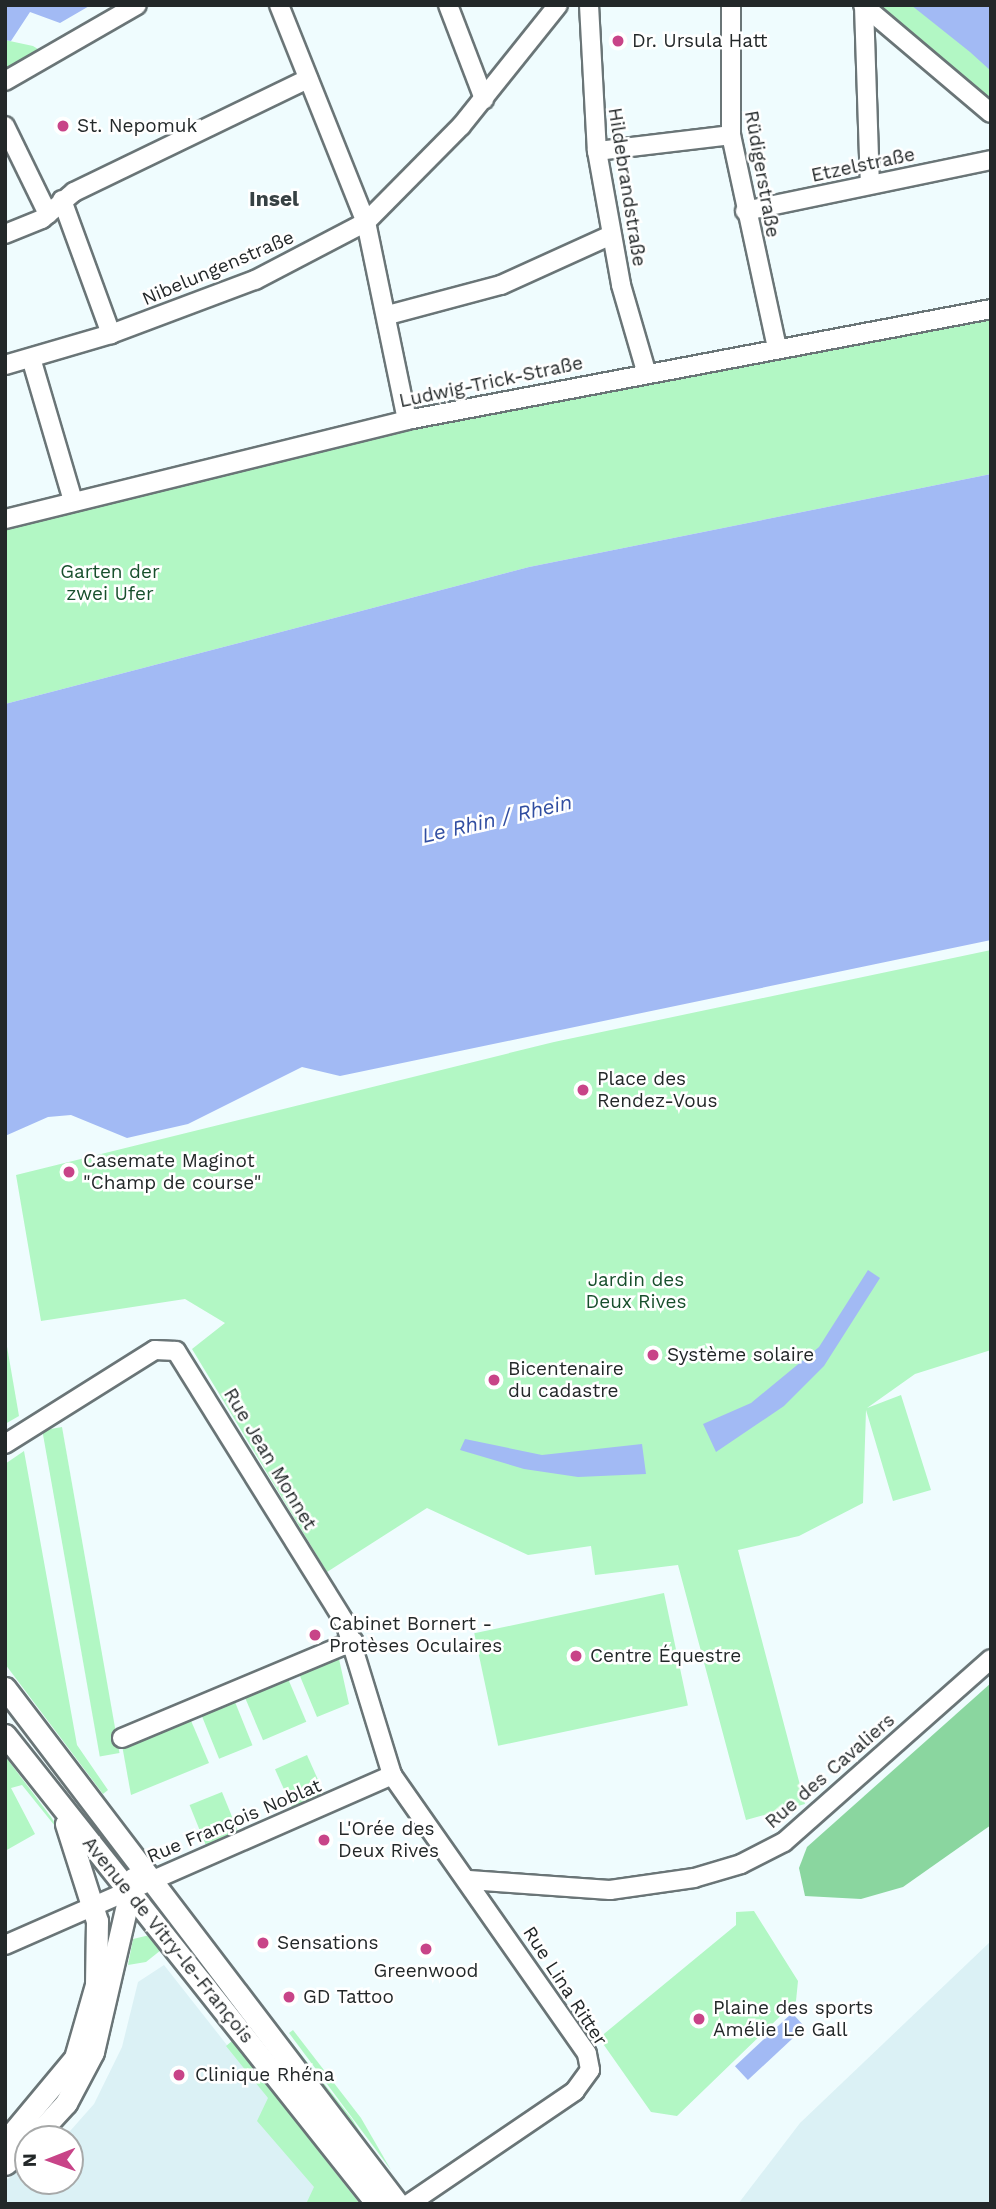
<!DOCTYPE html>
<html>
<head>
<meta charset="utf-8">
<style>
	body { margin:0 }
	#map { position:relative; width:996px; height:2209px; overflow:hidden; background:#effcfe; font-family:"Work Sans",sans-serif }
	div>[style] { position:absolute }
	.built>* { inset:0; background:#dbf1f5 }
	.green>* { inset:0; background:#b2f7c4; transform-origin:0 0 }
	.forest>* { inset:0; background:#8ad69f }
	.water>* { inset:0; background:#a2baf4; transform-origin:0 0 }
	.roads { filter:drop-shadow(2px 0 #6a7577) drop-shadow(-2px 0 #6a7577) drop-shadow(0 2px #6a7577) drop-shadow(0 -2px #6a7577) }
	.minor>* { height:18px; margin:-9px; padding:0 9px; transform-origin:9px; border-radius:9px; background:#fff }
	.major>* { height:21px; margin:-10.5px; padding:0 10.5px; transform-origin:10.5px; border-radius:10.5px; background:#fff }
	.dots>* { width:19px; height:19px; translate:-50% -50%; box-sizing:border-box; border:4px solid #fff; border-radius:50% }
	span { translate:-50% -50%; white-space:nowrap; text-align:center; line-height:1.15; -webkit-text-stroke:5px #fff; paint-order:stroke }
	.poi-label { font-size:19px; color:#232829 }
	.left { translate:0 -50%; text-align:left }
	.street-label { font-size:19px; color:#232829 }
	.park-label { font-size:19px; color:#174f2c }
	.neighbourhood-label { font-size:21px; color:#374143; font-weight:700 }
	.water-label { font-size:21px; color:#314ea1; font-style:italic }
	.frame { position:absolute; inset:0; border:7px solid #232829; pointer-events:none }
	.north { position:absolute; left:14px; top:2125px; width:70px; height:70px; box-sizing:border-box; background:#fff; border:2px solid #a7a9a9; border-radius:50%; rotate:269deg; font-size:19px; font-weight:700; line-height:28px; text-align:center; color:#232829 }
	.north::after { content:''; display:block; margin:auto; width:24px; height:32px; background:#c84488; clip-path:polygon(50% 0,100% 100%,50% 72%,0 100%) }
</style>
</head>
<body>
<div id="map">
	<div class="built">
		<div style="clip-path:polygon(991px 1941px,991px 2204px,738px 2204px,800px 2123px)"></div>
		<div style="clip-path:polygon(164px 1965px,352px 2204px,5px 2204px,5px 2181px,28px 2164px,28px 2181px,70px 2181px,70px 2139px,63px 2139px,94px 2104px,122px 2047px,138px 1982px)"></div>
	</div>
	<div class="green">
		<div style="clip-path:polygon(872px 5px,991px 5px,991px 106px)"></div>
		<div style="clip-path:polygon(5px 40px,33px 46px,41px 51px,5px 71px)"></div>
		<div style="clip-path:polygon(991px 303px,991px 474px,529px 567px,5px 704px,5px 521px,205px 468px)"></div>
		<div style="clip-path:polygon(991px 950px,991px 1350px,915px 1374px,867px 1408px,901px 1395px,931px 1490px,893px 1501px,866px 1410px,863px 1503px,799px 1536px,738px 1550px,805px 1804px,746px 1820px,678px 1565px,595px 1575px,591px 1546px,528px 1555px,427px 1508px,327px 1572px,192px 1349px,225px 1323px,185px 1299px,41px 1321px,16px 1175px,554px 1042px)"></div>
		<div style="clip-path:polygon(5px 1335px,19px 1416px,5px 1424px)"></div>
		<div style="left:62px;top:1427px;width:331px;height:20px;rotate:80deg"></div>
		<div style="clip-path:polygon(24px 1451px,77px 1745px,108px 1790px,103px 1794px,5px 1664px,5px 1464px)"></div>
		<div style="left:664px;top:1593px;width:115px;height:194px;rotate:78deg"></div>
		<div style="clip-path:polygon(344px 1649px,346px 1657px,339px 1659px,349px 1704px,317px 1717px,297px 1669px)"></div>
		<div style="left:286px;top:1674px;width:52px;height:47px;rotate:67deg"></div>
		<div style="left:233px;top:1697px;width:52px;height:36px;rotate:68deg"></div>
		<div style="clip-path:polygon(189px 1716px,209px 1763px,131px 1795px,122px 1745px)"></div>
		<div style="left:307px;top:1755px;width:44px;height:35px;rotate:66deg"></div>
		<div style="clip-path:polygon(5px 1756px,51px 1817px,63px 1836px,22px 1785px,11px 1788px,35px 1834px,5px 1851px)"></div>
		<div style="left:222px;top:1792px;width:43px;height:35px;rotate:68deg"></div>
		<div style="clip-path:polygon(754px 1911px,798px 1981px,796px 2001px,677px 2116px,651px 2112px,599px 2038px,736px 1925px,736px 1912px)"></div>
		<div style="clip-path:polygon(203px 1930px,352px 2119px,389px 2179px,200px 1933px)"></div>
		<div style="clip-path:polygon(154px 1934px,166px 1946px,146px 1962px,128px 1965px,133px 1939px)"></div>
		<div style="clip-path:polygon(293px 2030px,361px 2118px,391px 2170px,289px 2033px)"></div>
		<div style="clip-path:polygon(232px 2041px,360px 2204px,306px 2204px,314px 2187px,257px 2121px,268px 2098px,226px 2046px)"></div>
	</div>
	<div class="forest">
		<div style="clip-path:polygon(991px 1683px,991px 1825px,903px 1887px,861px 1899px,805px 1896px,799px 1868px,807px 1847px)"></div>
	</div>
	<div class="water">
		<div style="clip-path:polygon(5px 5px,91px 5px,60px 23px,30px 12px,11px 41px,5px 40px)"></div>
		<div style="clip-path:polygon(911px 5px,991px 5px,991px 71px,970px 52px)"></div>
		<div style="clip-path:polygon(991px 474px,991px 940px,340px 1076px,302px 1067px,188px 1124px,127px 1138px,71px 1115px,48px 1117px,5px 1136px,5px 704px,529px 567px)"></div>
		<div style="clip-path:polygon(868px 1270px,880px 1278px,824px 1366px,784px 1406px,716px 1452px,703px 1424px,751px 1403px,819px 1347px)"></div>
		<div style="clip-path:polygon(465px 1439px,542px 1455px,642px 1444px,646px 1474px,578px 1477px,524px 1469px,460px 1450px)"></div>
		<div style="left:792px;top:2013px;width:19px;height:78px;rotate:47deg"></div>
	</div>
	<div class="roads">
		<div class="minor">
			<div style="left:279px;top:5px;width:234px;rotate:68.2deg"></div>
			<div style="left:366px;top:222px;width:202px;rotate:78.3deg"></div>
			<div style="left:448px;top:5px;width:101px;rotate:69deg"></div>
			<div style="left:589px;top:5px;width:146px;rotate:86.9deg"></div>
			<div style="left:597px;top:151px;width:136px;rotate:79.8deg"></div>
			<div style="left:621px;top:285px;width:90px;rotate:73.8deg"></div>
			<div style="left:731px;top:5px;width:130px;rotate:90deg"></div>
			<div style="left:731px;top:135px;width:218px;rotate:77.8deg"></div>
			<div style="left:863px;top:5px;width:167px;rotate:40.2deg"></div>
			<div style="left:864px;top:6px;width:178px;rotate:88.1deg"></div>
			<div style="left:5px;top:81px;width:152px;rotate:-29.9deg"></div>
			<div style="left:5px;top:126px;width:98px;rotate:64deg"></div>
			<div style="left:597px;top:151px;width:135px;rotate:-6.8deg"></div>
			<div style="left:62px;top:200px;width:143px;rotate:69.9deg"></div>
			<div style="left:745px;top:211px;width:251px;rotate:-11.7deg"></div>
			<div style="left:5px;top:234px;width:40px;rotate:-22deg"></div>
			<div style="left:42px;top:219px;width:42px;rotate:-40.2deg"></div>
			<div style="left:74px;top:192px;width:260px;rotate:-25.8deg"></div>
			<div style="left:388px;top:315px;width:117px;rotate:-14.9deg"></div>
			<div style="left:501px;top:285px;width:121px;rotate:-24.4deg"></div>
			<div style="left:31px;top:358px;width:149px;rotate:73.6deg"></div>
			<div style="left:5px;top:365px;width:110px;rotate:-16.3deg"></div>
			<div style="left:111px;top:334px;width:154px;rotate:-20.6deg"></div>
			<div style="left:255px;top:280px;width:125px;rotate:-27.6deg"></div>
			<div style="left:366px;top:222px;width:135px;rotate:-45.3deg"></div>
			<div style="left:461px;top:126px;width:155px;rotate:-51.3deg"></div>
			<div style="left:5px;top:519px;width:414px;rotate:-13.8deg"></div>
			<div style="left:407px;top:420px;width:594px;rotate:-10.76deg"></div>
			<div style="left:5px;top:1444px;width:177px;rotate:-32.1deg"></div>
			<div style="left:155px;top:1350px;width:21px;rotate:3deg"></div>
			<div style="left:176px;top:1351px;width:319px;rotate:58.1deg"></div>
			<div style="left:345px;top:1622px;width:160px;rotate:72.9deg"></div>
			<div style="left:392px;top:1775px;width:340px;rotate:55deg"></div>
			<div style="left:587px;top:2054px;width:16px;rotate:79deg"></div>
			<div style="left:590px;top:2070px;width:26px;rotate:126deg"></div>
			<div style="left:575px;top:2091px;width:201px;rotate:145.8deg"></div>
			<div style="left:122px;top:1738px;width:251px;rotate:-22.7deg"></div>
			<div style="left:469px;top:1880px;width:141px;rotate:4.1deg"></div>
			<div style="left:610px;top:1890px;width:85px;rotate:-8.1deg"></div>
			<div style="left:694px;top:1878px;width:49px;rotate:-16.6deg"></div>
			<div style="left:741px;top:1864px;width:48px;rotate:-27.1deg"></div>
			<div style="left:784px;top:1842px;width:276px;rotate:-41.5deg"></div>
			<div style="left:5px;top:1945px;width:423px;rotate:-23.7deg"></div>
		</div>
		<div class="major">
			<div style="left:5px;top:1688px;width:649px;rotate:52.71deg"></div>
			<div style="left:5px;top:1735px;width:599px;rotate:51.58deg"></div>
			<div style="left:33px;top:2139px;width:49px;rotate:-47.5deg"></div>
			<div style="left:66px;top:2103px;width:58px;rotate:-62.1deg"></div>
			<div style="left:93px;top:2052px;width:178px;rotate:-77deg"></div>
			<div style="left:5px;top:2142px;width:109px;rotate:-50.2deg"></div>
			<div style="left:75px;top:2058px;width:76px;rotate:-74deg"></div>
			<div style="left:96px;top:1985px;width:64px;rotate:-89.1deg"></div>
			<div style="left:97px;top:1921px;width:102px;rotate:-107.7deg"></div>
			<div style="left:5px;top:2164px;width:30px;rotate:-40deg"></div>
		</div>
	</div>
	<div class="dots">
		<div style="left:618px;top:41px;background:#c84488"></div>
		<div style="left:63px;top:126px;background:#c84488"></div>
		<div style="left:583px;top:1090px;background:#c84488"></div>
		<div style="left:69px;top:1172px;background:#c84488"></div>
		<div style="left:653px;top:1355px;background:#c84488"></div>
		<div style="left:494px;top:1380px;background:#c84488"></div>
		<div style="left:315px;top:1635px;background:#c84488"></div>
		<div style="left:576px;top:1656px;background:#c84488"></div>
		<div style="left:324px;top:1840px;background:#c84488"></div>
		<div style="left:263px;top:1943px;background:#c84488"></div>
		<div style="left:426px;top:1949px;background:#c84488"></div>
		<div style="left:289px;top:1997px;background:#c84488"></div>
		<div style="left:699px;top:2019px;background:#c84488"></div>
		<div style="left:179px;top:2075px;background:#c84488"></div>
	</div>
	<div class="poi-label">
		<span class="left" style="left:632px;top:41px">Dr. Ursula Hatt</span>
		<span class="left" style="left:77px;top:126px">St. Nepomuk</span>
		<span class="left" style="left:597px;top:1090px">Place des<br>Rendez-Vous</span>
		<span class="left" style="left:83px;top:1172px">Casemate Maginot<br>"Champ de course"</span>
		<span class="left" style="left:667px;top:1355px">Système solaire</span>
		<span class="left" style="left:508px;top:1380px">Bicentenaire<br>du cadastre</span>
		<span class="left" style="left:329px;top:1635px">Cabinet Bornert -<br>Protèses Oculaires</span>
		<span class="left" style="left:590px;top:1656px">Centre Équestre</span>
		<span class="left" style="left:338px;top:1840px">L'Orée des<br>Deux Rives</span>
		<span class="left" style="left:277px;top:1943px">Sensations</span>
		<span style="left:426px;top:1971px">Greenwood</span>
		<span class="left" style="left:303px;top:1997px">GD Tattoo</span>
		<span class="left" style="left:713px;top:2019px">Plaine des sports<br>Amélie Le Gall</span>
		<span class="left" style="left:195px;top:2075px">Clinique Rhéna</span>
	</div>
	<div class="street-label">
		<span style="left:863px;top:165px;rotate:-12deg">Etzelstraße</span>
		<span style="left:762px;top:174px;rotate:80deg">Rüdigerstraße</span>
		<span style="left:627px;top:187px;rotate:81deg">Hildebrandstraße</span>
		<span style="left:218px;top:268px;rotate:-23deg">Nibelungenstraße</span>
		<span style="left:491px;top:382px;rotate:-12deg">Ludwig-Trick-Straße</span>
		<span style="left:270px;top:1459px;rotate:59deg">Rue Jean Monnet</span>
		<span style="left:830px;top:1771px;rotate:-41deg">Rue des Cavaliers</span>
		<span style="left:234px;top:1821px;rotate:-23deg">Rue François Noblat</span>
		<span style="left:168px;top:1940px;rotate:51deg">Avenue de Vitry-le-François</span>
		<span style="left:565px;top:1986px;rotate:57deg">Rue Lina Ritter</span>
	</div>
	<div class="park-label">
		<span style="left:110px;top:583px">Garten der<br>zwei Ufer</span>
		<span style="left:636px;top:1291px">Jardin des<br>Deux Rives</span>
	</div>
	<div class="neighbourhood-label">
		<span style="left:274px;top:199px">Insel</span>
	</div>
	<div class="water-label">
		<span style="left:497px;top:819px;rotate:-13deg">Le Rhin / Rhein</span>
	</div>
	<div class="frame"></div>
	<div class="north">N</div>
</div>
</body>
</html>
